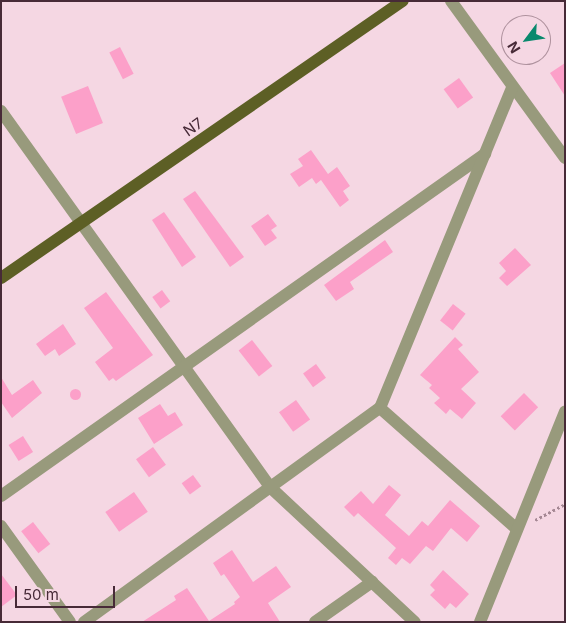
<!DOCTYPE html>
<html>
<head>
<meta charset="utf-8">
<style>
	body { margin:0 }
	#map { position:relative; width:566px; height:623px; overflow:hidden; background:#f5d7e3; font-family:Inter,sans-serif }
	div>[style] { position:absolute }
	.building>* { inset:0; background:#fca0c9; transform-origin:0 0 }
	.round { border-radius:50% }
	.path>* { height:2.5px; margin-top:-1.25px; transform-origin:0; background:repeating-linear-gradient(90deg,#a58894 0 2.5px,transparent 0 5px) }
	.street>* { height:12px; margin:-6px; padding:0 6px; transform-origin:6px; border-radius:6px; background:#989a7c }
	.primary>* { height:12px; margin:-6px; padding:0 6px; transform-origin:6px; border-radius:6px; background:#5d5f25 }
	span { translate:-50% -50%; white-space:nowrap; text-align:center; line-height:1.15; -webkit-text-stroke:4.5px #f5d7e3; paint-order:stroke }
	.street-label { font-size:15px; color:#472a37 }
	.frame { position:absolute; inset:0; border:2px solid #472a37; pointer-events:none }
	.north { position:absolute; left:501px; top:15px; width:50px; height:50px; box-sizing:border-box; background:#f5d7e3; border:1px solid #af929e; border-radius:50%; rotate:239deg; font-size:14px; font-weight:700; line-height:20px; text-align:center; color:#472a37 }
	.north::after { content:''; display:block; margin:auto; width:18px; height:22px; background:#09896d; clip-path:polygon(50% 0,100% 100%,50% 72%,0 100%) }
	.scale { position:absolute; left:15px; top:586px; width:100px; height:22px; box-sizing:border-box; border:2px solid #472a37; border-top:0; padding-left:6px; font-size:15px; line-height:18px; white-space:nowrap; color:#472a37; -webkit-text-stroke:4px #f5d7e3; paint-order:stroke }
</style>
</head>
<body>
<div id="map">
	<div class="building">
		<div style="left:120px;top:47px;width:30px;height:12px;rotate:63deg"></div>
		<div style="clip-path:polygon(565px 63px,565px 96px,550px 73px)"></div>
		<div style="left:459px;top:78px;width:24px;height:19px;rotate:54deg"></div>
		<div style="left:88px;top:86px;width:40px;height:29px;rotate:68deg"></div>
		<div style="clip-path:polygon(311px 150px,328px 174px,337px 167px,350px 186px,343px 191px,349px 200px,340px 207px,321px 180px,316px 184px,312px 178px,299px 187px,290px 174px,303px 166px,298px 159px)"></div>
		<div style="clip-path:polygon(195px 191px,244px 257px,230px 267px,183px 199px)"></div>
		<div style="clip-path:polygon(164px 212px,196px 257px,182px 267px,152px 220px)"></div>
		<div style="clip-path:polygon(268px 214px,277px 226px,271px 230px,277px 238px,265px 246px,251px 226px)"></div>
		<div style="clip-path:polygon(385px 240px,393px 252px,350px 282px,354px 289px,336px 301px,324px 285px)"></div>
		<div style="clip-path:polygon(515px 248px,531px 265px,507px 286px,499px 278px,506px 271px,499px 263px)"></div>
		<div style="left:162px;top:290px;width:14px;height:12px;rotate:54deg"></div>
		<div style="clip-path:polygon(106px 292px,153px 355px,116px 381px,113px 378px,109px 381px,95px 362px,113px 348px,84px 308px)"></div>
		<div style="left:453px;top:304px;width:16px;height:21px;rotate:38deg"></div>
		<div style="clip-path:polygon(63px 324px,76px 344px,59px 356px,55px 349px,45px 356px,36px 344px)"></div>
		<div style="clip-path:polygon(455px 337px,463px 345px,458px 349px,479px 372px,461px 389px,476px 403px,462px 419px,450px 409px,446px 414px,434px 403px,440px 398px,429px 388px,432px 385px,420px 375px)"></div>
		<div style="left:252px;top:340px;width:33px;height:17px;rotate:52deg"></div>
		<div style="left:316px;top:364px;width:17px;height:16px;rotate:54deg"></div>
		<div style="clip-path:polygon(1px 377px,12px 395px,33px 380px,42px 393px,12px 418px,1px 402px)"></div>
		<div class="round" style="left:69.5px;top:388.5px;width:11px;height:11px"></div>
		<div style="left:524px;top:393px;width:20px;height:33px;rotate:45deg"></div>
		<div style="left:296px;top:400px;width:24px;height:21px;rotate:54deg"></div>
		<div style="clip-path:polygon(160px 404px,168px 416px,175px 412px,183px 425px,154px 444px,138px 418px)"></div>
		<div style="left:23px;top:436px;width:19px;height:17px;rotate:58deg"></div>
		<div style="left:153px;top:447px;width:22px;height:21px;rotate:54deg"></div>
		<div style="left:193px;top:475px;width:14px;height:14px;rotate:54deg"></div>
		<div style="clip-path:polygon(389px 485px,401px 495px,385px 515px,409px 536px,422px 521px,428px 526px,450px 500px,480px 526px,467px 542px,451px 528px,433px 551px,426px 546px,410px 564px,402px 558px,396px 565px,388px 558px,396px 548px,358px 513px,354px 517px,344px 507px,361px 491px,373px 504px)"></div>
		<div style="left:134px;top:492px;width:24px;height:35px;rotate:55deg"></div>
		<div style="left:33px;top:522px;width:28px;height:15px;rotate:52deg"></div>
		<div style="clip-path:polygon(232px 550px,253px 582px,276px 566px,291px 587px,268px 603px,280px 622px,142px 622px,176px 600px,174px 596px,187px 588px,209px 621px,235px 604px,234px 602px,240px 597px,224px 574px,221px 576px,213px 563px)"></div>
		<div style="clip-path:polygon(443px 570px,469px 594px,456px 608px,450px 603px,445px 609px,430px 595px,435px 590px,430px 585px)"></div>
		<div style="clip-path:polygon(1px 574px,17px 595px,1px 607px)"></div>
	</div>
	<div class="path">
		<div style="left:535px;top:520px;width:34px;rotate:-28deg"></div>
	</div>
	<div class="street">
		<div style="left:451px;top:1px;width:194px;rotate:54deg"></div>
		<div style="left:1px;top:111px;width:462px;rotate:54.4deg"></div>
		<div style="left:270px;top:487px;width:198px;rotate:43deg"></div>
		<div style="left:380px;top:408px;width:183px;rotate:41.5deg"></div>
		<div style="left:1px;top:496px;width:593px;rotate:-35.25deg"></div>
		<div style="left:1px;top:526px;width:118px;rotate:54.3deg"></div>
		<div style="left:84px;top:622px;width:365px;rotate:-35.9deg"></div>
		<div style="left:380px;top:408px;width:347px;rotate:-67.6deg"></div>
		<div style="left:315px;top:622px;width:70px;rotate:-35.1deg"></div>
		<div style="left:480px;top:622px;width:227px;rotate:-68deg"></div>
	</div>
	<div class="primary">
		<div style="left:1px;top:278px;width:488px;rotate:-34.6deg"></div>
	</div>
	<div class="street-label">
		<span style="left:193px;top:127px;rotate:-35deg">N7</span>
	</div>
	<div class="frame"></div>
	<div class="north">N</div>
	<div class="scale">50 m</div>
</div>
</body>
</html>
